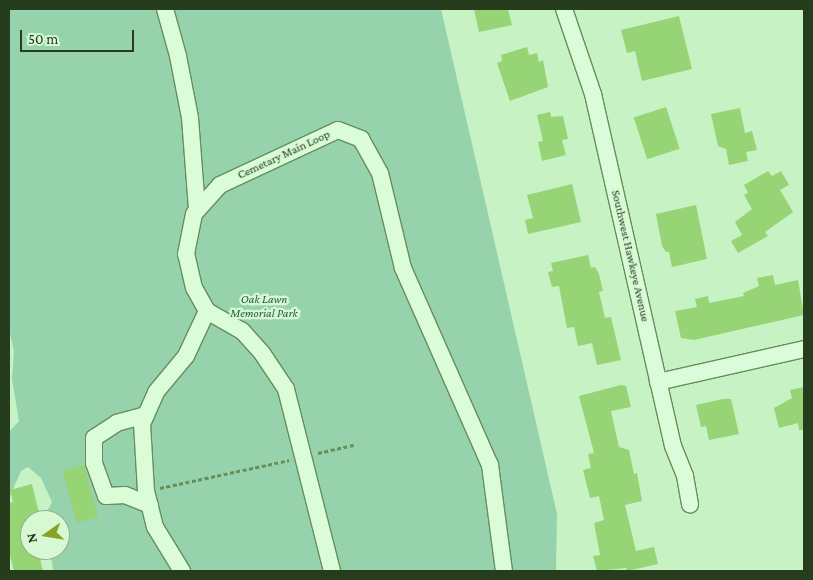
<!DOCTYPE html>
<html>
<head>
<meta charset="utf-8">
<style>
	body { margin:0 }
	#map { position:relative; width:813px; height:580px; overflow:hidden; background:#c6f2c4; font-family:"Crimson Pro",serif }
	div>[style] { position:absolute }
	.green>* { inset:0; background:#96d2ab }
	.building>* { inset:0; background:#97d476; transform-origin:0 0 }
	.path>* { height:2.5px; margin-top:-1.25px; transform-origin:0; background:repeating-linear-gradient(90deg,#658f58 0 4px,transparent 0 6.5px) }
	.roads { filter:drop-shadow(1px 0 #658f58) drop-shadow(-1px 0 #658f58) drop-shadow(0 1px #658f58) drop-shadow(0 -1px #658f58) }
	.minor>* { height:16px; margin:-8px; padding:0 8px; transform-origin:8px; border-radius:8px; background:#dafcd8 }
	span { translate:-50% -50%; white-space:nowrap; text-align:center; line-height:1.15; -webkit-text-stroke:4.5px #d6f9d4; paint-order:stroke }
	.street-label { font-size:12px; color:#263d1d }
	.park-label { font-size:12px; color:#225b3e; font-style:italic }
	.frame { position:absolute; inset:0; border:10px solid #263d1d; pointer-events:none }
	.north { position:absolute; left:20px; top:510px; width:50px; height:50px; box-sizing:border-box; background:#d6f9d4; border:1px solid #90ae8b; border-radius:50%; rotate:257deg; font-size:14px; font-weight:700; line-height:20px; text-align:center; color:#263d1d }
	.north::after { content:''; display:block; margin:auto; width:18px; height:22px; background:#86a322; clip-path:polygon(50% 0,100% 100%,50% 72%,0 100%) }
	.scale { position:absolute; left:20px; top:30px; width:114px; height:22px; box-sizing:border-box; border:2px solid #263d1d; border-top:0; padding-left:6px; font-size:15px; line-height:18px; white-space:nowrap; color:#263d1d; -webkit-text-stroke:4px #d6f9d4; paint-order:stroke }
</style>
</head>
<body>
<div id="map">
	<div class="green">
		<div style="clip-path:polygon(9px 9px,441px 9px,557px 514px,556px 571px,53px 571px,52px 561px,42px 550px,60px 550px,60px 520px,38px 520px,46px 514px,52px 502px,41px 478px,28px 467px,21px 471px,9px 498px,9px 432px,19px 421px,12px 379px,14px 351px,9px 329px)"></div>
	</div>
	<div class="building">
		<div style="clip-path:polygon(474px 9px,508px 9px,512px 25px,479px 32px)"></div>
		<div style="clip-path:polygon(679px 16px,692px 69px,642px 81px,635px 51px,627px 53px,621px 30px)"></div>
		<div style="clip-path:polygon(527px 47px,529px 55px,537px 53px,539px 62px,543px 60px,548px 87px,510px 101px,497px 63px,502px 61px,501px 55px)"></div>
		<div style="left:666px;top:107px;width:44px;height:34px;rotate:72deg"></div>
		<div style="clip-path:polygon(740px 108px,745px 133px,752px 131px,757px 150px,746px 152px,748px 161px,729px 165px,726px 149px,718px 146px,711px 114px)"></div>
		<div style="clip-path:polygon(550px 112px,551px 117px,563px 116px,568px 139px,562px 140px,566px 155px,542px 161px,538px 142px,543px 141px,537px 115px)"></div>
		<div style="clip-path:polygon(768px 171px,772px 176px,781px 171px,789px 185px,780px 190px,793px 212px,765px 232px,768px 236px,738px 253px,731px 241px,742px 235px,735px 222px,752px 209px,744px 195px,748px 193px,744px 185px)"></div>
		<div style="clip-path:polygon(572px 184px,581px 222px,528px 234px,525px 220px,533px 218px,527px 195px)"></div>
		<div style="clip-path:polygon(696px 205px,707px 259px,672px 267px,669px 252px,666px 252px,662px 246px,656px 214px)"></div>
		<div style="clip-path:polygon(588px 255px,591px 268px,595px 267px,599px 274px,603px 291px,599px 292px,605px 318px,611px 317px,621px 360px,597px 365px,592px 343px,578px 346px,574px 327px,567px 328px,559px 286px,552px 287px,548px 272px,553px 271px,551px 263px)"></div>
		<div style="clip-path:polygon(773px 275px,775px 285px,798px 280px,804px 315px,694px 340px,681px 338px,675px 311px,697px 307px,695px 299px,708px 296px,709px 303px,744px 296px,743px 293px,759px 286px,757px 278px)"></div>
		<div style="clip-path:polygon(621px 385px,626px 386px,631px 407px,611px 411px,619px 447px,629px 450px,634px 474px,637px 473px,642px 501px,625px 505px,636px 551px,654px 547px,658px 564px,627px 571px,626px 568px,597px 571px,593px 556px,600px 555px,594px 523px,604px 520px,599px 496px,590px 498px,583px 470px,591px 468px,588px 454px,594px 453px,579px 396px)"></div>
		<div style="clip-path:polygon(804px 387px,804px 430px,799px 430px,798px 423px,779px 428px,774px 408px,792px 398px,790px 390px)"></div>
		<div style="clip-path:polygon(723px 399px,731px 399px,739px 434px,709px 440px,706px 426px,701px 427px,696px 405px)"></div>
		<div style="left:84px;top:465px;width:54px;height:22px;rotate:75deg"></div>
		<div style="clip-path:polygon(32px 484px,40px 517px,30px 519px,30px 550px,38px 550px,43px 571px,14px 571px,9px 551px,9px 503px,13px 502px,10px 490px)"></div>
	</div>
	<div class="path">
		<div style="left:318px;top:453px;width:37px;rotate:-13deg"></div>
		<div style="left:160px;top:488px;width:132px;rotate:-12.2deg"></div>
	</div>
	<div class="roads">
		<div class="minor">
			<div style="left:165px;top:9px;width:49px;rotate:74.5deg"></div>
			<div style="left:178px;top:56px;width:63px;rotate:79deg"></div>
			<div style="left:190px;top:118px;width:92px;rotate:85.6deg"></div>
			<div style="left:564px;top:9px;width:90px;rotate:71.2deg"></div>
			<div style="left:593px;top:94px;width:361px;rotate:77.2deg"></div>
			<div style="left:673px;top:446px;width:32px;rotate:68deg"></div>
			<div style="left:685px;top:476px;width:29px;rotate:80deg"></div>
			<div style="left:658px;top:382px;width:150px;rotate:-12.7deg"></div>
			<div style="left:146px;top:415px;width:30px;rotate:165deg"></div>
			<div style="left:117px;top:423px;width:27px;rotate:147deg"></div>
			<div style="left:94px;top:438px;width:25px;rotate:90deg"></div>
			<div style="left:94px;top:463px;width:35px;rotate:70deg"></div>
			<div style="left:106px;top:496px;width:19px;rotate:-3deg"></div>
			<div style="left:125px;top:495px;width:27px;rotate:22deg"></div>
			<div style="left:182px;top:571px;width:52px;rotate:-121.5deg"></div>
			<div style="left:155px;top:527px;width:37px;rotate:-104deg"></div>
			<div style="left:146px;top:491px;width:67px;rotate:-93.4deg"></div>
			<div style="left:142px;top:424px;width:35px;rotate:-66deg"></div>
			<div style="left:156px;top:392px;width:47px;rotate:-50.2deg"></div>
			<div style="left:186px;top:356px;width:50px;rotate:-65deg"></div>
			<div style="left:332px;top:571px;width:188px;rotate:-104.2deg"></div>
			<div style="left:286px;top:389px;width:43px;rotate:-123.7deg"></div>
			<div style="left:262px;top:353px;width:30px;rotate:-132deg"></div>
			<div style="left:242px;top:331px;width:40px;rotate:-150.3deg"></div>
			<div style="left:207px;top:311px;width:26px;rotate:-119deg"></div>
			<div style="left:194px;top:288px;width:35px;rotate:-103deg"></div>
			<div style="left:186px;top:254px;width:41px;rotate:-78.7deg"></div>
			<div style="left:194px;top:214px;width:39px;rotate:-48deg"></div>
			<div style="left:220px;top:185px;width:130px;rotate:-25deg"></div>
			<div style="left:338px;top:130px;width:25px;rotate:21deg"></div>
			<div style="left:361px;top:139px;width:39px;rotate:61deg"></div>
			<div style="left:380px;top:173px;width:98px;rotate:76.4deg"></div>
			<div style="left:403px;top:268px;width:215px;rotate:66.2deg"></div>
			<div style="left:490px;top:465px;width:107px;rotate:82.5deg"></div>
		</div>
	</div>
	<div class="street-label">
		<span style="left:284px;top:155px;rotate:-25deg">Cemetary Main Loop</span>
		<span style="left:630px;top:256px;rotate:77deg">Southwest Hawkeye Avenue</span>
	</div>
	<div class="park-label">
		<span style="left:264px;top:307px">Oak Lawn<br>Memorial Park</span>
	</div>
	<div class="frame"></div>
	<div class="north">N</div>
	<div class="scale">50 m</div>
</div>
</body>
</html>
